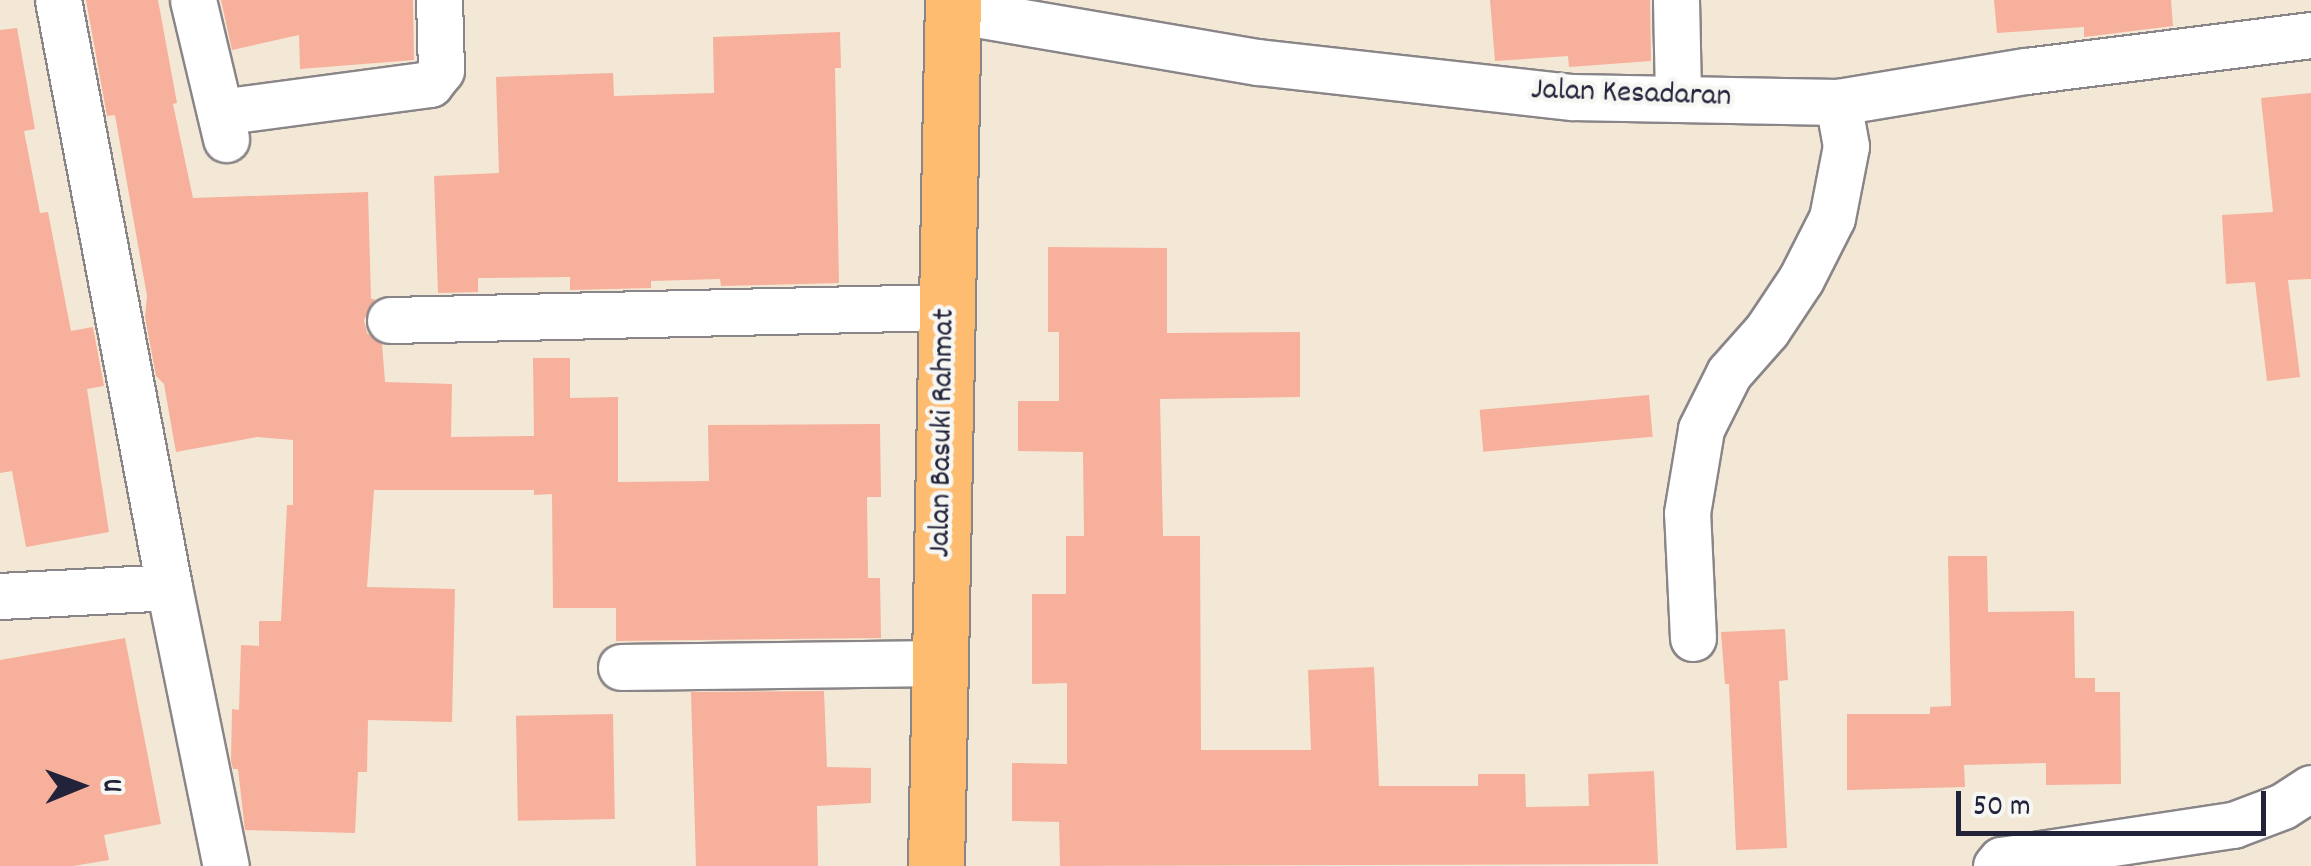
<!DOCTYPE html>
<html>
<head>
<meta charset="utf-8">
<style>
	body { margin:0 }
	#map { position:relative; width:2311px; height:866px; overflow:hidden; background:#f3e8d5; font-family:Dekko,sans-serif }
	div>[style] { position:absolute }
	.building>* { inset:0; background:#f6b09b; transform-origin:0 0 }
	.roads { filter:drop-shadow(2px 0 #8a8588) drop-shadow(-2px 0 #8a8588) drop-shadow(0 2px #8a8588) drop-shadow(0 -2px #8a8588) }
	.minor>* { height:45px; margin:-22.5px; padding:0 22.5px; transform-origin:22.5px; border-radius:22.5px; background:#fff }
	.trunk>* { height:55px; margin:-27.5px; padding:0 27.5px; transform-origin:27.5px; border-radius:27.5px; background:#fdbc6f }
	span { translate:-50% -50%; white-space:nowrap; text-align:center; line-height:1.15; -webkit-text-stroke:9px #f6f6f2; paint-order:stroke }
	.street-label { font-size:32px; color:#22223b }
	.north { position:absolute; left:30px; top:736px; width:100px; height:100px; -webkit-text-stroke:8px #f6f6f2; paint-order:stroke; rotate:89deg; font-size:28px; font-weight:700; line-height:40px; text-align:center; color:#22223b }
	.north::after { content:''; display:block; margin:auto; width:35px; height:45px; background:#22223b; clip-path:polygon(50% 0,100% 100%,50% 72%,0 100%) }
	.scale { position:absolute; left:1956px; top:791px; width:310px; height:45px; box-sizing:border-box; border:5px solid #22223b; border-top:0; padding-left:12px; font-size:30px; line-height:35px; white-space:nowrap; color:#22223b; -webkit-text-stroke:8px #f6f6f2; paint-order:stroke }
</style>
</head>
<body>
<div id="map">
	<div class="building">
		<div style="clip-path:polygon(86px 0,158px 0,177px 103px,173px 104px,193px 198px,368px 192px,371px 299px,375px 299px,364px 320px,367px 333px,382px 344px,385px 382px,452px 384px,451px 437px,534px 436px,533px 358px,570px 358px,570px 398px,618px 397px,618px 482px,709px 481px,708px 425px,880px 424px,881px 497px,867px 497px,868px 578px,880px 578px,881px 638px,616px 641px,616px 608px,553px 608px,552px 494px,534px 495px,534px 490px,374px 490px,367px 587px,455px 589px,452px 722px,368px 720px,367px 772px,358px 772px,355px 833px,245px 830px,238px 769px,233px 769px,231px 761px,232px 709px,239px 710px,241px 645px,259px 646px,259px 621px,281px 621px,287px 505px,293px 505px,293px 440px,257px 437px,176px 452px,164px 384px,156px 376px,145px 317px,147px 296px,115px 115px,107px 116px)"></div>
		<div style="clip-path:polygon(221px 0,413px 0,414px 60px,300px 69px,299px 35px,232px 50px)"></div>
		<div style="clip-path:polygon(1490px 0,1650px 0,1651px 61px,1569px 67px,1568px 56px,1495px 61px)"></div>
		<div style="clip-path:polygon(1994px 0,2171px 0,2173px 26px,2084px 37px,2084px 27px,1997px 33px)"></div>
		<div style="clip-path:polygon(17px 28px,35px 129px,24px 131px,40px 213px,48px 212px,71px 331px,93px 327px,104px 386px,87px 389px,109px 532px,26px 547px,12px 471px,0 473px,0 30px)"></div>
		<div style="clip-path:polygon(840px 32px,841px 68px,835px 68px,839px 283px,721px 286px,720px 279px,651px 281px,651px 288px,570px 290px,570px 277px,478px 278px,478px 292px,438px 293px,434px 176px,499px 173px,496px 77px,613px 73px,614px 96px,714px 93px,713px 37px)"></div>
		<div style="clip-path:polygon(2311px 93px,2311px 279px,2288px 280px,2300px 377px,2267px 381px,2255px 282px,2226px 284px,2222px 215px,2273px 212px,2261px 98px)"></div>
		<div style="clip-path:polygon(1048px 247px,1167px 248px,1167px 333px,1300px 332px,1300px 397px,1160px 399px,1163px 536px,1200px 536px,1201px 750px,1311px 750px,1308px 670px,1374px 667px,1379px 786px,1478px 786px,1478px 774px,1525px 774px,1526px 807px,1589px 806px,1588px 774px,1654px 771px,1658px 864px,1060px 866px,1059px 822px,1012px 821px,1012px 763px,1067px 764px,1067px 683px,1032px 684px,1032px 594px,1066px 594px,1066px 536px,1084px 536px,1083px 452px,1018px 451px,1018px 401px,1059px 401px,1059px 332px,1048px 332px)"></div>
		<div style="left:1649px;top:395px;width:42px;height:170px;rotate:85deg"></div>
		<div style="clip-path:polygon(1948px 556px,1987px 556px,1988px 612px,2074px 611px,2075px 678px,2095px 678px,2095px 692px,2120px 692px,2121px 784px,2046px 785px,2046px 763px,1964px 765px,1965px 787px,1847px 790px,1847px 714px,1930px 714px,1930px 707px,1951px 706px)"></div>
		<div style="clip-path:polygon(1785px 629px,1788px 680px,1779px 681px,1787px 848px,1736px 850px,1729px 684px,1725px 684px,1721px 632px)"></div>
		<div style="clip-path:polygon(125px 638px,161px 824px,104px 835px,109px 860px,73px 866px,0 866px,0 660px)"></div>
		<div style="clip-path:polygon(824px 691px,827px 767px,871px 768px,871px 803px,817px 806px,818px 866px,696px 866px,691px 692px)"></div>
		<div style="left:613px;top:714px;width:105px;height:97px;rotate:89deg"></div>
	</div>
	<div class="roads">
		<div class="minor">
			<div style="left:58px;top:0;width:597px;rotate:79.29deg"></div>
			<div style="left:169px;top:587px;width:285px;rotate:78.5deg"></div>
			<div style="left:193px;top:0;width:143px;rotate:76.6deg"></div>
			<div style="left:1676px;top:0;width:99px;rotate:88.8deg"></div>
			<div style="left:953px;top:10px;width:309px;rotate:9.7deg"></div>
			<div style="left:1258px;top:62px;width:316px;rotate:6.4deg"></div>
			<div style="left:1572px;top:97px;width:106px;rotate:1.1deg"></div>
			<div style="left:1678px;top:99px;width:160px;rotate:1.1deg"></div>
			<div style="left:1838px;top:102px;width:191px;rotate:-9.4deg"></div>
			<div style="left:2026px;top:71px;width:287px;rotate:-7.2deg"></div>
			<div style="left:220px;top:112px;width:212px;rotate:-7.6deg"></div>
			<div style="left:430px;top:84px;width:18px;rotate:-52deg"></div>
			<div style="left:441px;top:70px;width:70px;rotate:-91.6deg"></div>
			<div style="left:390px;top:320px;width:557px;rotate:-1.34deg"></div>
			<div style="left:0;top:596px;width:169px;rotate:-3deg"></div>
			<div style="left:1693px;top:638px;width:125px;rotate:-92.7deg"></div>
			<div style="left:1687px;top:513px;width:85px;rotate:-80.5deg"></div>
			<div style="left:1701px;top:429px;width:63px;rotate:-63.4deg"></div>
			<div style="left:1729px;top:373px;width:57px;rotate:-48.5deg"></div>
			<div style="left:1767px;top:330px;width:61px;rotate:-56.3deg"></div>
			<div style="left:1801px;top:279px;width:68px;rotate:-63.1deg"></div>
			<div style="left:1832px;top:218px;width:73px;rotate:-79deg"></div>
			<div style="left:1846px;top:146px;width:45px;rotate:-100.3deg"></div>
			<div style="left:621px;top:667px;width:319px;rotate:-0.7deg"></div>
			<div style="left:1996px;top:866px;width:8px;rotate:-50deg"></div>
			<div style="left:2001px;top:860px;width:235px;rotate:-8.6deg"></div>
			<div style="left:2233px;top:825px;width:53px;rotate:-20.8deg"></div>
			<div style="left:2283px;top:806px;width:33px;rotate:-33deg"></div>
		</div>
		<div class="trunk">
			<div style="left:936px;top:866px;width:866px;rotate:-88.88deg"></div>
		</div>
	</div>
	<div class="street-label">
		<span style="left:1631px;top:95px;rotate:2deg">Jalan Kesadaran</span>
		<span style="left:944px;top:433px;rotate:-89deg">Jalan Basuki Rahmat</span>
	</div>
	<div class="north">U</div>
	<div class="scale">50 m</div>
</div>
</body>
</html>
